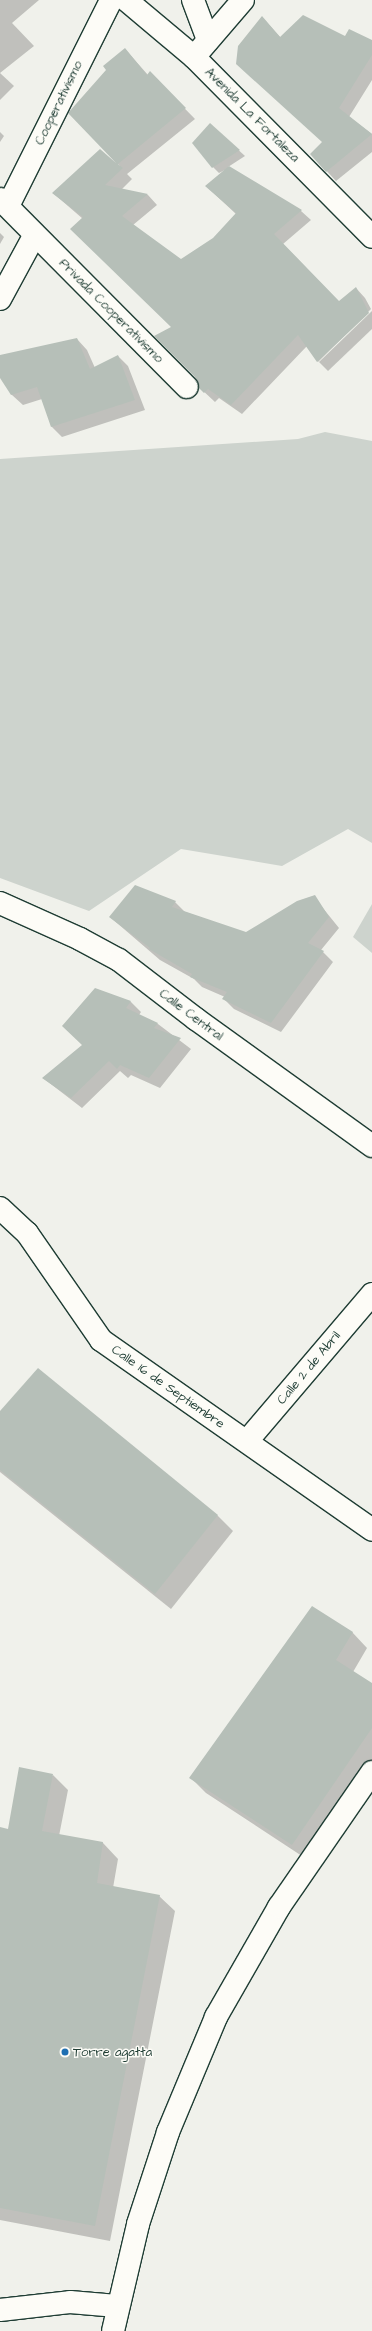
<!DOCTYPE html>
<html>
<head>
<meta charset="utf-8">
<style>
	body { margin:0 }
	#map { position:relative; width:372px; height:2331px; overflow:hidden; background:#f0f1eb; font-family:"Architects Daughter",sans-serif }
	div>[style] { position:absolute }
	.green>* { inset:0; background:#cdd3cd }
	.shadow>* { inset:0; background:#0003 }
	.building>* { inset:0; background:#b6bfb8 }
	.roads { filter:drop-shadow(1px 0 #1f3d34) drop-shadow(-1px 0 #1f3d34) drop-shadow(0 1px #1f3d34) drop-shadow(0 -1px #1f3d34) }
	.minor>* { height:22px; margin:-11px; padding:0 11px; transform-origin:11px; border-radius:11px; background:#fdfcf7 }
	.dots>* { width:11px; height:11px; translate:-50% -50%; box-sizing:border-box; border:2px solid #fdfcf7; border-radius:50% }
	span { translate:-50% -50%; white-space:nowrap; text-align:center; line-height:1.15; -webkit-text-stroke:3px #fdfcf7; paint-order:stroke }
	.street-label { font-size:13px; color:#1f3d34 }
	.poi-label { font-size:13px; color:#1f3d34 }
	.left { translate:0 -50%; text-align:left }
</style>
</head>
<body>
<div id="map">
	<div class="green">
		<div style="clip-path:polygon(325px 432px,372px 441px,372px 843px,348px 829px,282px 866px,181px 849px,89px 911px,0 878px,0 459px,298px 439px)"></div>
		<div style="clip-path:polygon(372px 904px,372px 953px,353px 937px)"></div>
	</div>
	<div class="shadow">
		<div style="clip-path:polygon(0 0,39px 0,12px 23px,34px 46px,0 73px)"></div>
		<div style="clip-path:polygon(262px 17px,281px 38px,345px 37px,372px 42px,372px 80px,349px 117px,372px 134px,372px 152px,336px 181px,311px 154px,323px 142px)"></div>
		<div style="clip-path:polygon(125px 49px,148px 75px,150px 73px,195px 119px,127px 174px,132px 179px,121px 190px,148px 195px,157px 205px,133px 225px,181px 260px,214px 239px,236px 214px,206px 186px,227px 169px,219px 173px,213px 167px,210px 124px,245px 156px,228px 167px,301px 211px,311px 220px,283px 244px,339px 302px,356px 288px,365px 298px,371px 309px,318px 362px,307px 346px,242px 414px,219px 398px,215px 402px,200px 388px,173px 328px,83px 219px,53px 193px,120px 166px,70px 113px)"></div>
		<div style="clip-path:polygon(0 73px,14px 86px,0 100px)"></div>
		<div style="clip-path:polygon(0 132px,4px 136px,0 142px)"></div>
		<div style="clip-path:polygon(0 233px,4px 237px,0 244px)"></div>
		<div style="clip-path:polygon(372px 311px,372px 329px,328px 371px,319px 362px)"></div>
		<div style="clip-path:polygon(77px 339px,87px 350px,95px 368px,118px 356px,128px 366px,145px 410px,62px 437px,52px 427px,42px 399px,23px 405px,12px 395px,0 376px,0 356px)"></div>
		<div style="clip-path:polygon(314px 897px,339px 928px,321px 950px,333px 962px,281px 1032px,234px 1009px,224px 999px,225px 997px,202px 987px,194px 979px,160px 960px,110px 917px,175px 902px,185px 912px,246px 933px)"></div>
		<div style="clip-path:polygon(96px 989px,131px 1002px,141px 1012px,139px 1015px,158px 1024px,191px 1049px,160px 1088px,131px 1075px,128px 1078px,120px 1071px,82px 1108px,43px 1078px,83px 1045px)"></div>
		<div style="clip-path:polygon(38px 1369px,218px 1516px,233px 1531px,171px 1609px,0 1472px,0 1413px)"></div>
		<div style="clip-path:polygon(352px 1632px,367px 1648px,353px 1672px,372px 1684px,372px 1766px,308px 1860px,206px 1793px,191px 1778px)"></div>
		<div style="clip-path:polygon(53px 1775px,68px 1790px,59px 1836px,103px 1843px,118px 1859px,113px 1888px,159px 1896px,175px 1911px,110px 2241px,0 2220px,0 1828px,9px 1830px)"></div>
	</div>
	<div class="building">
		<div style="clip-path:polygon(303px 15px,345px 36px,349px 29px,372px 40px,372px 55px,339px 108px,372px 134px,326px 172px,310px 154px,322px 142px,236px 64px,238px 46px,262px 16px,280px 37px)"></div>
		<div style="clip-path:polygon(125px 48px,147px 75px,150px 71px,186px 108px,118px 164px,123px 168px,105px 185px,148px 194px,122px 216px,181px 259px,213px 238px,236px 213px,205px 186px,229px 166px,302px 210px,274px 234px,339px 301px,356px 287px,369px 313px,317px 362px,298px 335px,231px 405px,208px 389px,204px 393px,199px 388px,196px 378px,154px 336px,171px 327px,70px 229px,83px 217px,52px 193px,100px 149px,116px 163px,68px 113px,106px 70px,103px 66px)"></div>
		<div style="clip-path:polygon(210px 123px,240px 150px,212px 168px,192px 143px)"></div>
		<div style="clip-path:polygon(77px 338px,90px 369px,118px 355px,135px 400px,51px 427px,37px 387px,11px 395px,0 378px,0 355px)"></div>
		<div style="clip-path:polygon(135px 885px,176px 901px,172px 907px,246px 932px,297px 901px,315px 895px,329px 917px,308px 943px,324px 951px,271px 1023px,222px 999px,227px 992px,190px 977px,192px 974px,149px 949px,150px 948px,109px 917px)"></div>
		<div style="clip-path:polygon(95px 988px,131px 1001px,126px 1008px,158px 1023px,154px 1028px,181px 1038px,149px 1078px,120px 1065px,117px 1069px,109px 1061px,71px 1098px,42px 1078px,82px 1045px,62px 1026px)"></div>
		<div style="clip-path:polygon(38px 1368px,218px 1515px,155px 1594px,0 1470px,0 1411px)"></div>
		<div style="clip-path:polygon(312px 1606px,353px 1632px,336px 1660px,372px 1683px,372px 1728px,292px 1845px,189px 1778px)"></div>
		<div style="clip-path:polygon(19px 1767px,53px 1774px,42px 1831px,103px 1842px,97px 1883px,160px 1895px,95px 2226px,0 2208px,0 1827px,8px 1829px)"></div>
	</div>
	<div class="roads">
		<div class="minor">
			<div style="left:126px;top:0;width:89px;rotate:40deg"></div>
			<div style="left:194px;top:57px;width:253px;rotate:45.3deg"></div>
			<div style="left:193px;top:0;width:43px;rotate:69.4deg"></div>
			<div style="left:194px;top:57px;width:75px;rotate:-49.3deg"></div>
			<div style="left:0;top:199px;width:265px;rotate:45.2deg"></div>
			<div style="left:8px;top:206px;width:230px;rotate:-63.4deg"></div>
			<div style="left:0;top:299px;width:72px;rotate:-61.6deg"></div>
			<div style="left:0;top:903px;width:88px;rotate:24.2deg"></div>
			<div style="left:80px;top:939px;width:44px;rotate:28.3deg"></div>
			<div style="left:119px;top:960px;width:97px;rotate:37.5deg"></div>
			<div style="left:196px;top:1019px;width:217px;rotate:35.8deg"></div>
			<div style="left:0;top:1208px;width:37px;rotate:43deg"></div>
			<div style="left:27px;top:1233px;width:130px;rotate:55.3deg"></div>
			<div style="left:101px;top:1340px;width:331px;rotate:35deg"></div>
			<div style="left:247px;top:1441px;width:193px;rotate:-49.6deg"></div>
			<div style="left:0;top:2310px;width:70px;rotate:-6.5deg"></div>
			<div style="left:70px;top:2302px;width:47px;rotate:4.9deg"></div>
			<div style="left:113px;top:2331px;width:110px;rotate:-76.8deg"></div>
			<div style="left:138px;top:2224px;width:97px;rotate:-71.9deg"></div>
			<div style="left:168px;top:2132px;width:125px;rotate:-67.3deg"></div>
			<div style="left:216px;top:2017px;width:127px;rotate:-60.2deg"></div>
			<div style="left:279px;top:1907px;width:164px;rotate:-55.4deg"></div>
		</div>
	</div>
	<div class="dots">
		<div style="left:65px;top:2052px;background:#1f6fb2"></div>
	</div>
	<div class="street-label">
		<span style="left:59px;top:103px;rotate:-64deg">Cooperativismo</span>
		<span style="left:252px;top:115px;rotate:45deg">Avenida La Fortaleza</span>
		<span style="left:111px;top:311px;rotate:45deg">Privada Cooperativismo</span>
		<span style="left:191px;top:1015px;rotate:37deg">Calle Central</span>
		<span style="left:309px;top:1368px;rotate:-50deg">Calle 2 de Abril</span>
		<span style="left:168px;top:1387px;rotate:35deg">Calle 16 de Septiembre</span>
	</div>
	<div class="poi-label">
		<span class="left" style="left:73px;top:2052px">Torre agatta</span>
	</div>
</div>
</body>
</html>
